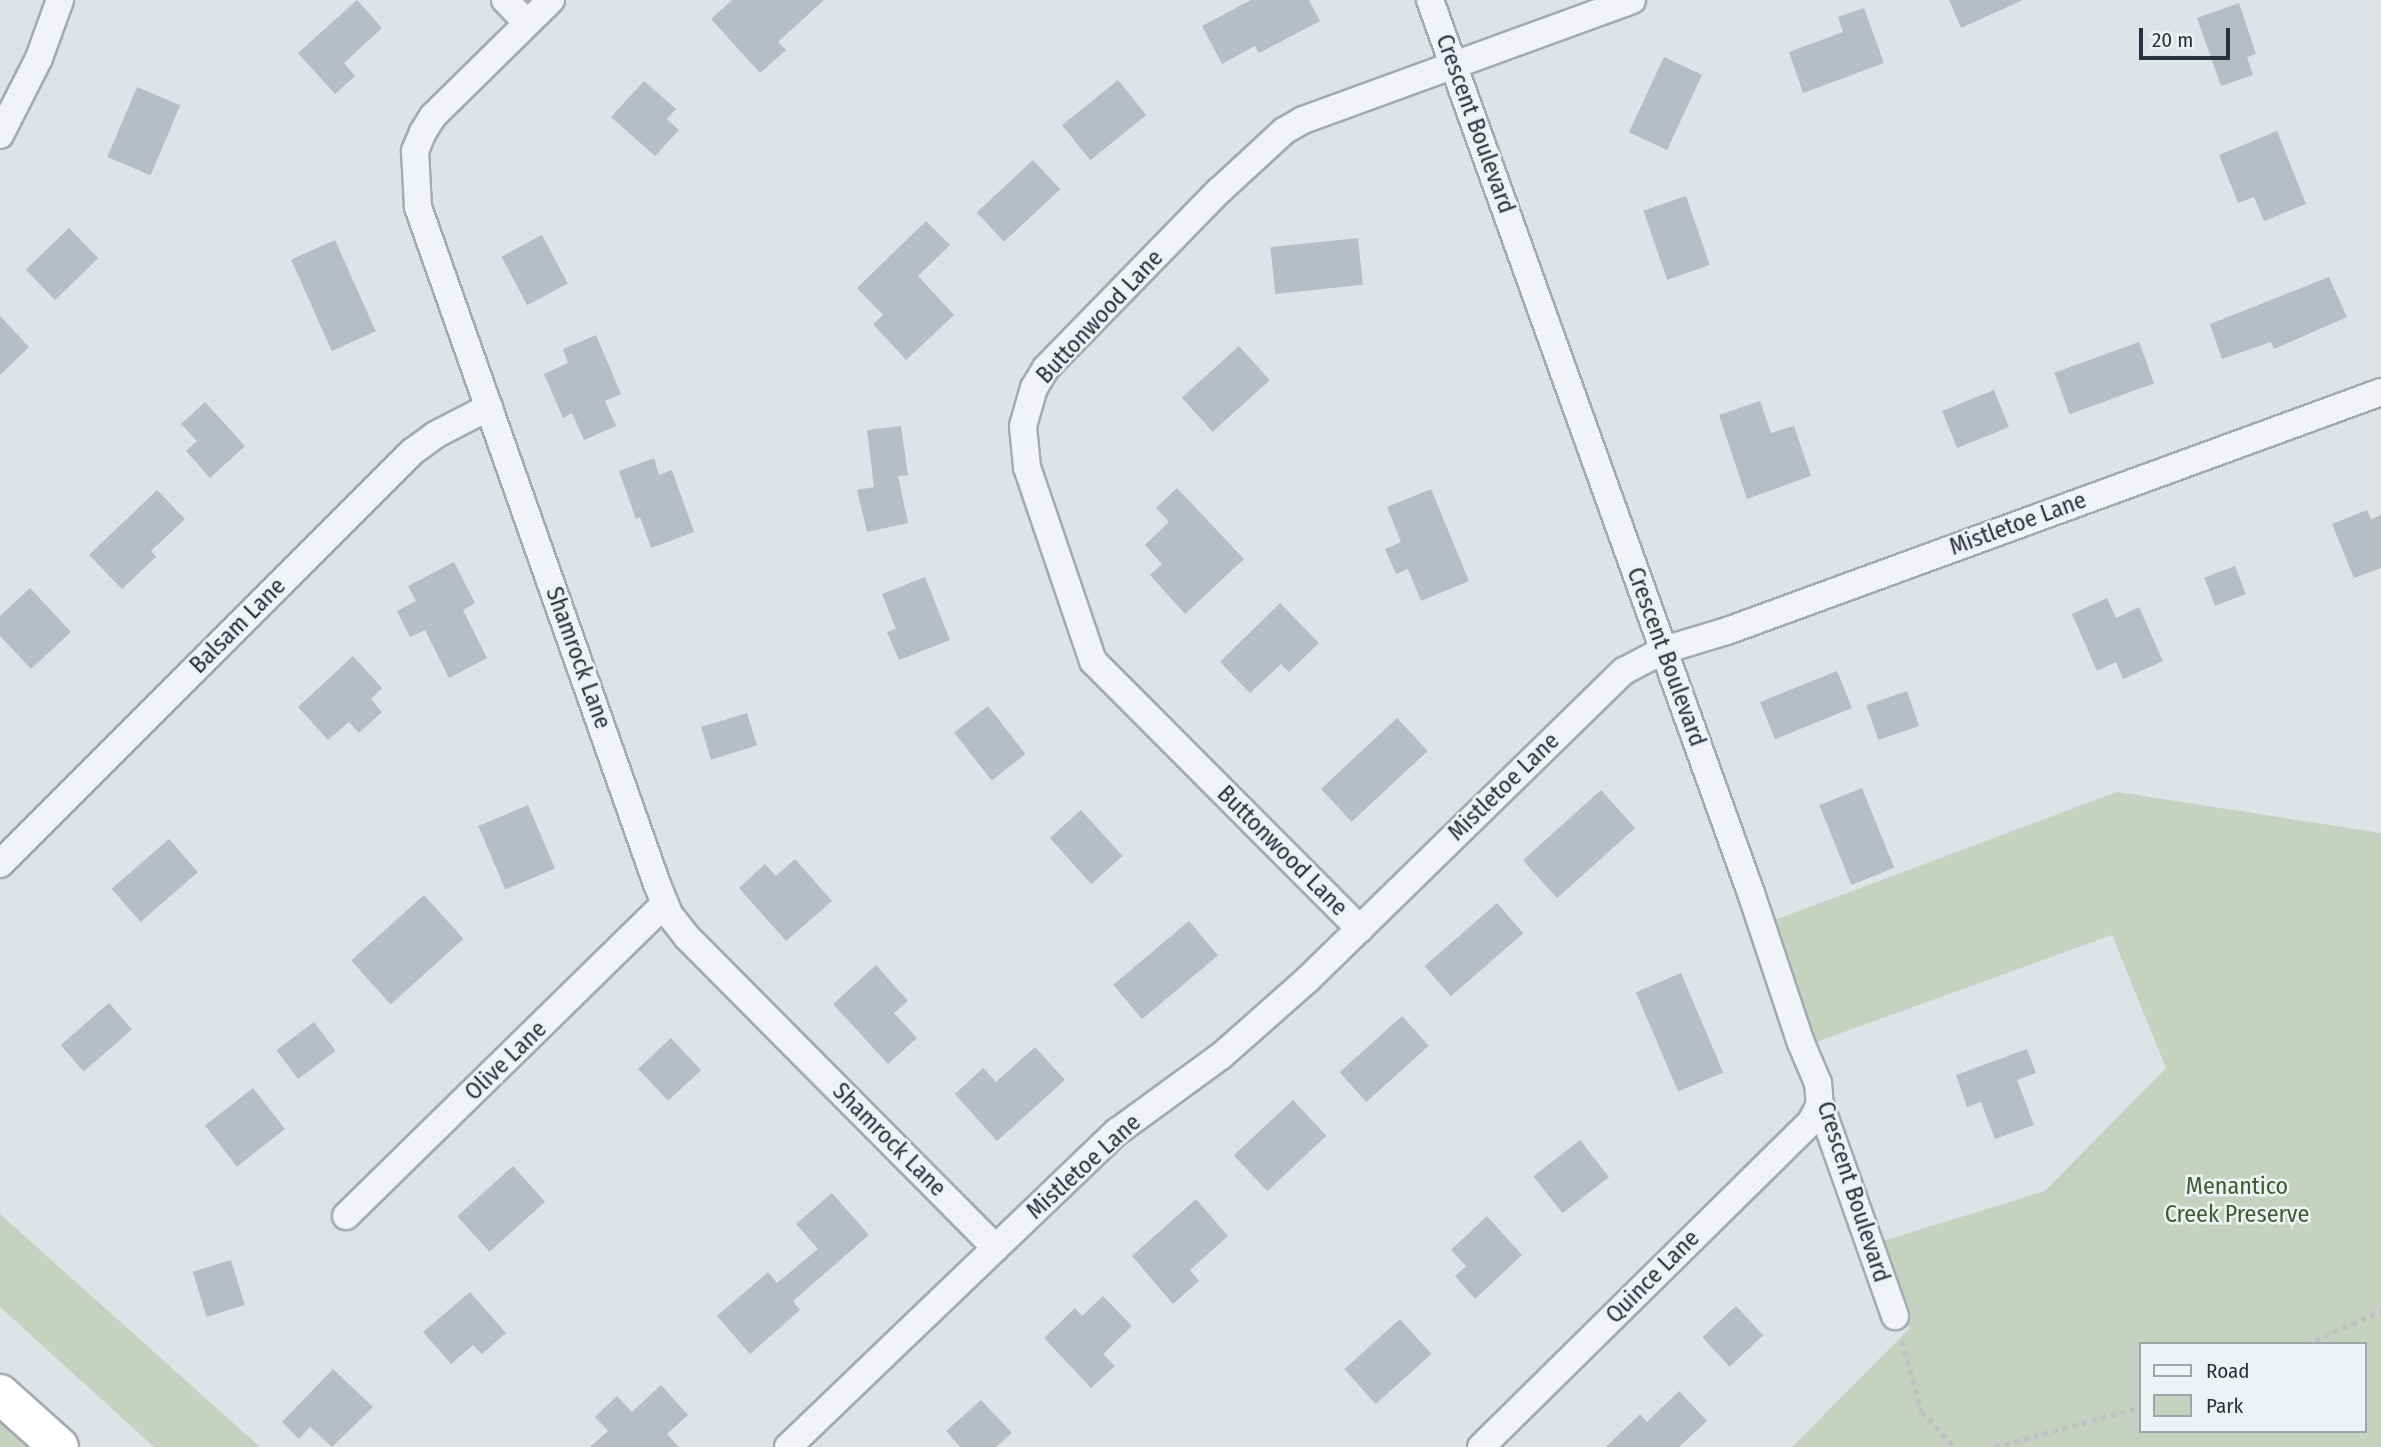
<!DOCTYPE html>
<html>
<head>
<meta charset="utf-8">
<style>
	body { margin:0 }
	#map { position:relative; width:2381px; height:1447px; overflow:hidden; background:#dee3e8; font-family:"Fira Sans Condensed",sans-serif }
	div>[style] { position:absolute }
	.green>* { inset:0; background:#c6d1bf }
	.building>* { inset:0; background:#b6bdc4; transform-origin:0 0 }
	.path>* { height:4.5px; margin-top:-2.25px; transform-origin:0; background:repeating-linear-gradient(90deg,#bdc1c6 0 5px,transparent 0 10px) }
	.roads { filter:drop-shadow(2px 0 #a4aab2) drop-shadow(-2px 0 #a4aab2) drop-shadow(0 2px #a4aab2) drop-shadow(0 -2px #a4aab2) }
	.minor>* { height:26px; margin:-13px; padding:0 13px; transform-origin:13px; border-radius:13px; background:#f1f3f6 }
	.motorway>* { height:38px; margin:-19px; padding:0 19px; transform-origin:19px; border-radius:19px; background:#fff }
	span { translate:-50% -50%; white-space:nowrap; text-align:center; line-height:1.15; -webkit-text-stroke:5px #eef2f5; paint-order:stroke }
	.street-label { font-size:24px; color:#28323e }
	.park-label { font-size:24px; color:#405a35 }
	.legend { position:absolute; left:2139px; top:1342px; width:228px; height:91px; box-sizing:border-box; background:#eef2f5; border:2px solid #9fa5ac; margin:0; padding:9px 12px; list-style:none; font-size:21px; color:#28323e }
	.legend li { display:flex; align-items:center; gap:14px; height:35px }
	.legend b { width:35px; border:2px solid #9fa5ac }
	.scale { position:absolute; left:2139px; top:28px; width:91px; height:32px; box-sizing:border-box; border:4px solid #28323e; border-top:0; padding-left:9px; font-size:21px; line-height:24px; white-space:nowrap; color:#28323e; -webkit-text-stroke:5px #eef2f5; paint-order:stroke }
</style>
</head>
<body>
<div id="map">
	<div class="green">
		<div style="clip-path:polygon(evenodd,2117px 792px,2381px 833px,2381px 1447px,1792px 1447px,1910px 1328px,1873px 1244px,2045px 1191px,2166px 1068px,2112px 935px,1808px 1045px,1764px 924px,2117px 792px,2141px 1344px,2365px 1344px,2365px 1431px,2141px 1431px,2141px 1344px)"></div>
		<div style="clip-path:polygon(0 1214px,260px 1447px,154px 1447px,0 1307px)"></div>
		<div style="clip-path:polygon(0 1419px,32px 1447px,0 1447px)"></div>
	</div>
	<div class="building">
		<div style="clip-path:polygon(357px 0,382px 28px,344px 63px,355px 76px,335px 94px,298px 53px)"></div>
		<div style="clip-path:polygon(732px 0,824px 0,778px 42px,786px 50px,760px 73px,711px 19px)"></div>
		<div style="clip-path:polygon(1251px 0,1309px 0,1320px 21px,1259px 53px,1255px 46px,1222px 64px,1202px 26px)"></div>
		<div style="clip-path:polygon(1949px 0,2023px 0,1961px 28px)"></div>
		<div style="clip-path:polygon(2239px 3px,2256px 54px,2247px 57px,2253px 75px,2221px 86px,2197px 18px)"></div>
		<div style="clip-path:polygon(1864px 8px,1884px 63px,1803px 93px,1789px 52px,1843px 32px,1838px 17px)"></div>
		<div style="left:1664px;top:57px;width:42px;height:83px;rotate:25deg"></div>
		<div style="left:1118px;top:80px;width:45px;height:72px;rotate:51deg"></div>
		<div style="clip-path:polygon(644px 81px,676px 109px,667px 119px,679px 130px,655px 156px,611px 117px)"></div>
		<div style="left:137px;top:87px;width:47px;height:76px;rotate:23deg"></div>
		<div style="clip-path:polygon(2277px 131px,2306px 204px,2264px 221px,2254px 197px,2238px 203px,2219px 155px)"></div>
		<div style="left:1033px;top:160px;width:40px;height:77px;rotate:47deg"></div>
		<div style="left:1686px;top:196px;width:73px;height:45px;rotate:71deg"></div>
		<div style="clip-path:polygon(926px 221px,950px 245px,918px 276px,954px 315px,906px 360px,873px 324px,883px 315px,857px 288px)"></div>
		<div style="left:69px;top:228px;width:42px;height:60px;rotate:46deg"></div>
		<div style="left:542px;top:235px;width:55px;height:46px;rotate:62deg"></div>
		<div style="left:1358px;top:238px;width:47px;height:88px;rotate:84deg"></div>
		<div style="left:335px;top:240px;width:100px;height:48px;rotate:66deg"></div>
		<div style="clip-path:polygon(2329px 277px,2347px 317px,2274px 349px,2271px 342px,2222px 359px,2210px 324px)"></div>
		<div style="clip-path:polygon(0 316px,29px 347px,0 375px)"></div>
		<div style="clip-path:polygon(596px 335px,621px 394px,605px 401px,616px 426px,584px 440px,572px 413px,563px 418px,544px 374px,568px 363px,563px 349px)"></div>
		<div style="left:2139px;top:342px;width:44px;height:90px;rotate:70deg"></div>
		<div style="left:1239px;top:346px;width:46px;height:77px;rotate:48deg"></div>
		<div style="left:1994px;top:390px;width:40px;height:56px;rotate:68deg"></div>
		<div style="clip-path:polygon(1760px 401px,1771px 433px,1794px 426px,1811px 476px,1747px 499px,1719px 415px)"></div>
		<div style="clip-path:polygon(205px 402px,245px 446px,210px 478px,186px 451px,197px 441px,181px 424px)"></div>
		<div style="clip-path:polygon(901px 426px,908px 475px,898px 476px,908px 523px,867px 532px,857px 490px,874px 487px,867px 430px)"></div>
		<div style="clip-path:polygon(654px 458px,659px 475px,672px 470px,694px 532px,651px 548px,640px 517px,636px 519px,619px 471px)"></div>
		<div style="clip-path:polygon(1177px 488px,1244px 559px,1185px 614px,1150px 575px,1162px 564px,1145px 545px,1169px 522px,1156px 508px)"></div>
		<div style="clip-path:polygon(1431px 489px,1469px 581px,1421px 601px,1408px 569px,1396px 574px,1385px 549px,1401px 542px,1387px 507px)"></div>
		<div style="clip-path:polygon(157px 490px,185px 519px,151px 551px,156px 557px,122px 589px,89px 555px)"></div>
		<div style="clip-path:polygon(2367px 510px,2371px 519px,2381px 515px,2381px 568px,2354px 578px,2332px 524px)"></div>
		<div style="clip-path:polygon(454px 562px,475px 603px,463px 610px,487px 658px,449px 678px,425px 630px,410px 637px,397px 611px,416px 601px,408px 586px)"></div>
		<div style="left:2235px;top:566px;width:30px;height:33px;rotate:69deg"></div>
		<div style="clip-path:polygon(925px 577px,950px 640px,899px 660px,887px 632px,896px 629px,882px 594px)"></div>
		<div style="clip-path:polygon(30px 588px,71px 632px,31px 669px,0 636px,0 616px)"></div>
		<div style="clip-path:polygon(2107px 598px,2116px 618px,2139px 607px,2163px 661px,2123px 679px,2116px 662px,2097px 671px,2072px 614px)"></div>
		<div style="clip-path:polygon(1280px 603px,1319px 643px,1289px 672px,1281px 664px,1250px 693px,1220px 662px)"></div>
		<div style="clip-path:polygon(353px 656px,382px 688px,371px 699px,382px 712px,359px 733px,349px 722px,328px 740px,298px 707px)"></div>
		<div style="left:1837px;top:671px;width:40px;height:83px;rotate:68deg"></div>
		<div style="left:1907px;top:691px;width:37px;height:43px;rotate:71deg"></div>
		<div style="left:988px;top:706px;width:61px;height:43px;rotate:52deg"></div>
		<div style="left:747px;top:713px;width:34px;height:48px;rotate:73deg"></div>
		<div style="left:1397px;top:718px;width:45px;height:104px;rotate:47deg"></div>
		<div style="left:1862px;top:788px;width:86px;height:46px;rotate:68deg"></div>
		<div style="left:1601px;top:790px;width:51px;height:105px;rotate:48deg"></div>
		<div style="left:528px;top:805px;width:69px;height:54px;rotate:67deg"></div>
		<div style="left:1081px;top:810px;width:62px;height:42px;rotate:48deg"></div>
		<div style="left:169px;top:839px;width:44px;height:76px;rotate:49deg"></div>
		<div style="clip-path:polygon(795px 859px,832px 901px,786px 941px,739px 888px,765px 864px,776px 876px)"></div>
		<div style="left:424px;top:895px;width:59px;height:98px;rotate:48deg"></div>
		<div style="left:1497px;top:903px;width:40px;height:96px;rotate:49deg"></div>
		<div style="left:1189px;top:921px;width:45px;height:99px;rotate:50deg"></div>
		<div style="clip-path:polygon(876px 965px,908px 1001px,894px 1013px,917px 1038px,888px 1064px,833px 1004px)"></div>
		<div style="left:1681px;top:973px;width:108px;height:49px;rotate:67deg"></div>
		<div style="left:109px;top:1003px;width:35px;height:64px;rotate:49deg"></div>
		<div style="left:1402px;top:1016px;width:40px;height:84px;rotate:48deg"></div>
		<div style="left:314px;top:1022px;width:36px;height:47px;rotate:53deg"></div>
		<div style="left:671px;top:1038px;width:44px;height:45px;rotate:47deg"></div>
		<div style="clip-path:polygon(1035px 1047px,1065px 1080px,997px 1141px,955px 1094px,983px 1068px,996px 1082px)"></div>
		<div style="clip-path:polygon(2027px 1049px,2036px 1073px,2017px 1080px,2034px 1125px,1995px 1139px,1981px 1102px,1967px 1107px,1956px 1075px)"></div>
		<div style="left:253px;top:1088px;width:52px;height:61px;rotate:52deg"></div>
		<div style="left:1293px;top:1100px;width:49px;height:81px;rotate:47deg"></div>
		<div style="left:1580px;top:1140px;width:47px;height:59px;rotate:52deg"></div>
		<div style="left:513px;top:1166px;width:48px;height:75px;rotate:48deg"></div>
		<div style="clip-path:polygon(832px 1193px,869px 1235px,793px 1301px,800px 1310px,750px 1354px,717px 1316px,768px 1272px,777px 1283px,818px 1249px,796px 1224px)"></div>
		<div style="clip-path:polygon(1196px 1199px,1228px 1236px,1190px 1270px,1199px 1281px,1173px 1304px,1132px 1256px)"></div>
		<div style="clip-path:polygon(1487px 1216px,1522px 1255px,1475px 1299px,1455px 1276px,1466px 1266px,1451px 1250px)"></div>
		<div style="left:231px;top:1260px;width:47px;height:40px;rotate:73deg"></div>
		<div style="clip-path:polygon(470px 1292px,506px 1333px,482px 1354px,473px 1345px,451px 1364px,423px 1332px)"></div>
		<div style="clip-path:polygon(1103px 1296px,1132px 1326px,1103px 1354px,1115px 1366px,1091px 1388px,1044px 1338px,1075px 1308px,1082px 1316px)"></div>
		<div style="left:1736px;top:1306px;width:40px;height:46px;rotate:47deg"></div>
		<div style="left:1400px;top:1319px;width:47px;height:75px;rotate:48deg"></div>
		<div style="clip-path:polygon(333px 1369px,373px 1407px,332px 1447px,310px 1427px,299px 1439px,282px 1422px)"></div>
		<div style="clip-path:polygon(661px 1385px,688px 1415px,667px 1434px,679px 1447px,590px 1447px,608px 1431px,595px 1417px,617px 1396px,632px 1412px)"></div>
		<div style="clip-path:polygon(1679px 1391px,1707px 1421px,1679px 1447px,1606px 1447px,1640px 1414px,1647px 1422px)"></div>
		<div style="clip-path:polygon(981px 1400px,1012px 1433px,996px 1447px,960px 1447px,946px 1431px)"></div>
	</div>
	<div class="path">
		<div style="left:1902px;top:1341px;width:74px;rotate:74.3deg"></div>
		<div style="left:1922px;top:1412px;width:48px;rotate:46.7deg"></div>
		<div style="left:2306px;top:1344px;width:82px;rotate:-23.7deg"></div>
		<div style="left:1995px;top:1447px;width:151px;rotate:-15.3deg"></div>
	</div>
	<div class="roads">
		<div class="minor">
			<div style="left:505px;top:0;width:32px;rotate:46deg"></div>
			<div style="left:551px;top:0;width:165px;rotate:135.5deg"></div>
			<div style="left:433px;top:116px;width:19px;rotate:122deg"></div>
			<div style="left:423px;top:132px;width:21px;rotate:113deg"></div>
			<div style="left:415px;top:151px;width:56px;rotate:86.9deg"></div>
			<div style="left:418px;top:207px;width:718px;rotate:70.56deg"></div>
			<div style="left:657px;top:884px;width:32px;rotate:68deg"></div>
			<div style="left:669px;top:914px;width:29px;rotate:52deg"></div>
			<div style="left:687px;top:937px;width:438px;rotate:45.2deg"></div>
			<div style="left:1430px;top:0;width:949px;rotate:70.23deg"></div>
			<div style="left:1751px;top:893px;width:158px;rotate:71.6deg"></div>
			<div style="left:1801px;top:1043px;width:43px;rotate:67deg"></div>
			<div style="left:1818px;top:1083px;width:21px;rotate:85deg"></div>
			<div style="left:1820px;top:1104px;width:225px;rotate:70.5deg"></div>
			<div style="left:0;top:135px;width:86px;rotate:-63.1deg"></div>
			<div style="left:39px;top:58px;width:62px;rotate:-70.1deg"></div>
			<div style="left:0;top:864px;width:583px;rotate:-45deg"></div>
			<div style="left:412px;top:452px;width:29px;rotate:-36deg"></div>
			<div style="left:435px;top:435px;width:61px;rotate:-27.4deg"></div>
			<div style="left:1360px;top:929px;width:378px;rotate:-134.9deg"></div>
			<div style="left:1093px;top:661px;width:205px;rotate:-108.8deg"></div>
			<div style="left:1027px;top:467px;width:41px;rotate:-95.6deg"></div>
			<div style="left:1023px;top:426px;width:40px;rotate:-74deg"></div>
			<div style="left:1034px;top:388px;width:23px;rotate:-59deg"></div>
			<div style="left:1046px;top:368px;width:248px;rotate:-45.7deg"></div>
			<div style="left:1219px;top:191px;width:88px;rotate:-42.7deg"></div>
			<div style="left:1284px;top:131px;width:22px;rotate:-30deg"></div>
			<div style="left:1303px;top:120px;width:350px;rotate:-20deg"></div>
			<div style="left:346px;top:1216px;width:446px;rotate:-44.4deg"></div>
			<div style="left:788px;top:1447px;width:457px;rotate:-43.8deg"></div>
			<div style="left:1118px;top:1131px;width:127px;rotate:-36.1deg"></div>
			<div style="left:1221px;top:1056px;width:115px;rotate:-41.5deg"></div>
			<div style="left:1307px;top:980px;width:443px;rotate:-44.3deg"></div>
			<div style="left:1624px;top:671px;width:45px;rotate:-27.7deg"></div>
			<div style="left:1664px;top:650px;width:66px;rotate:-16.8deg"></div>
			<div style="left:1727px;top:631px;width:696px;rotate:-20.07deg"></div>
			<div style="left:1481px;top:1447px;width:463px;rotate:-44.6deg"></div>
			<div style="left:1811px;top:1122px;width:20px;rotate:-63deg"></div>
		</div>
		<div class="motorway">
			<div style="left:0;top:1394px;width:79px;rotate:41.9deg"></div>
		</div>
	</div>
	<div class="street-label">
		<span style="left:1475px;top:124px;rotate:70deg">Crescent Boulevard</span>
		<span style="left:1100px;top:317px;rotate:-47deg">Buttonwood Lane</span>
		<span style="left:2018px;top:524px;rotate:-20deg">Mistletoe Lane</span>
		<span style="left:238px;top:626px;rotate:-45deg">Balsam Lane</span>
		<span style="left:1666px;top:657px;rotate:70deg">Crescent Boulevard</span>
		<span style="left:578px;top:658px;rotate:70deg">Shamrock Lane</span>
		<span style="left:1504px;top:787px;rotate:-44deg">Mistletoe Lane</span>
		<span style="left:1282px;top:851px;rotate:45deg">Buttonwood Lane</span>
		<span style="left:506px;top:1061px;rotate:-44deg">Olive Lane</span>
		<span style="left:889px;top:1140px;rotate:45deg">Shamrock Lane</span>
		<span style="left:1084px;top:1167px;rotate:-42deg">Mistletoe Lane</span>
		<span style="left:1853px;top:1192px;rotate:72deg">Crescent Boulevard</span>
		<span style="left:1653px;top:1277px;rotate:-45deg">Quince Lane</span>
	</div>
	<div class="park-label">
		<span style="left:2237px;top:1201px">Menantico<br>Creek Preserve</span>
	</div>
	<ul class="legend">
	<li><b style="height:9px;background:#f1f3f6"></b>Road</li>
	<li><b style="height:19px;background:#c6d1bf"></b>Park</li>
	</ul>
	<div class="scale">20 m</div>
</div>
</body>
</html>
